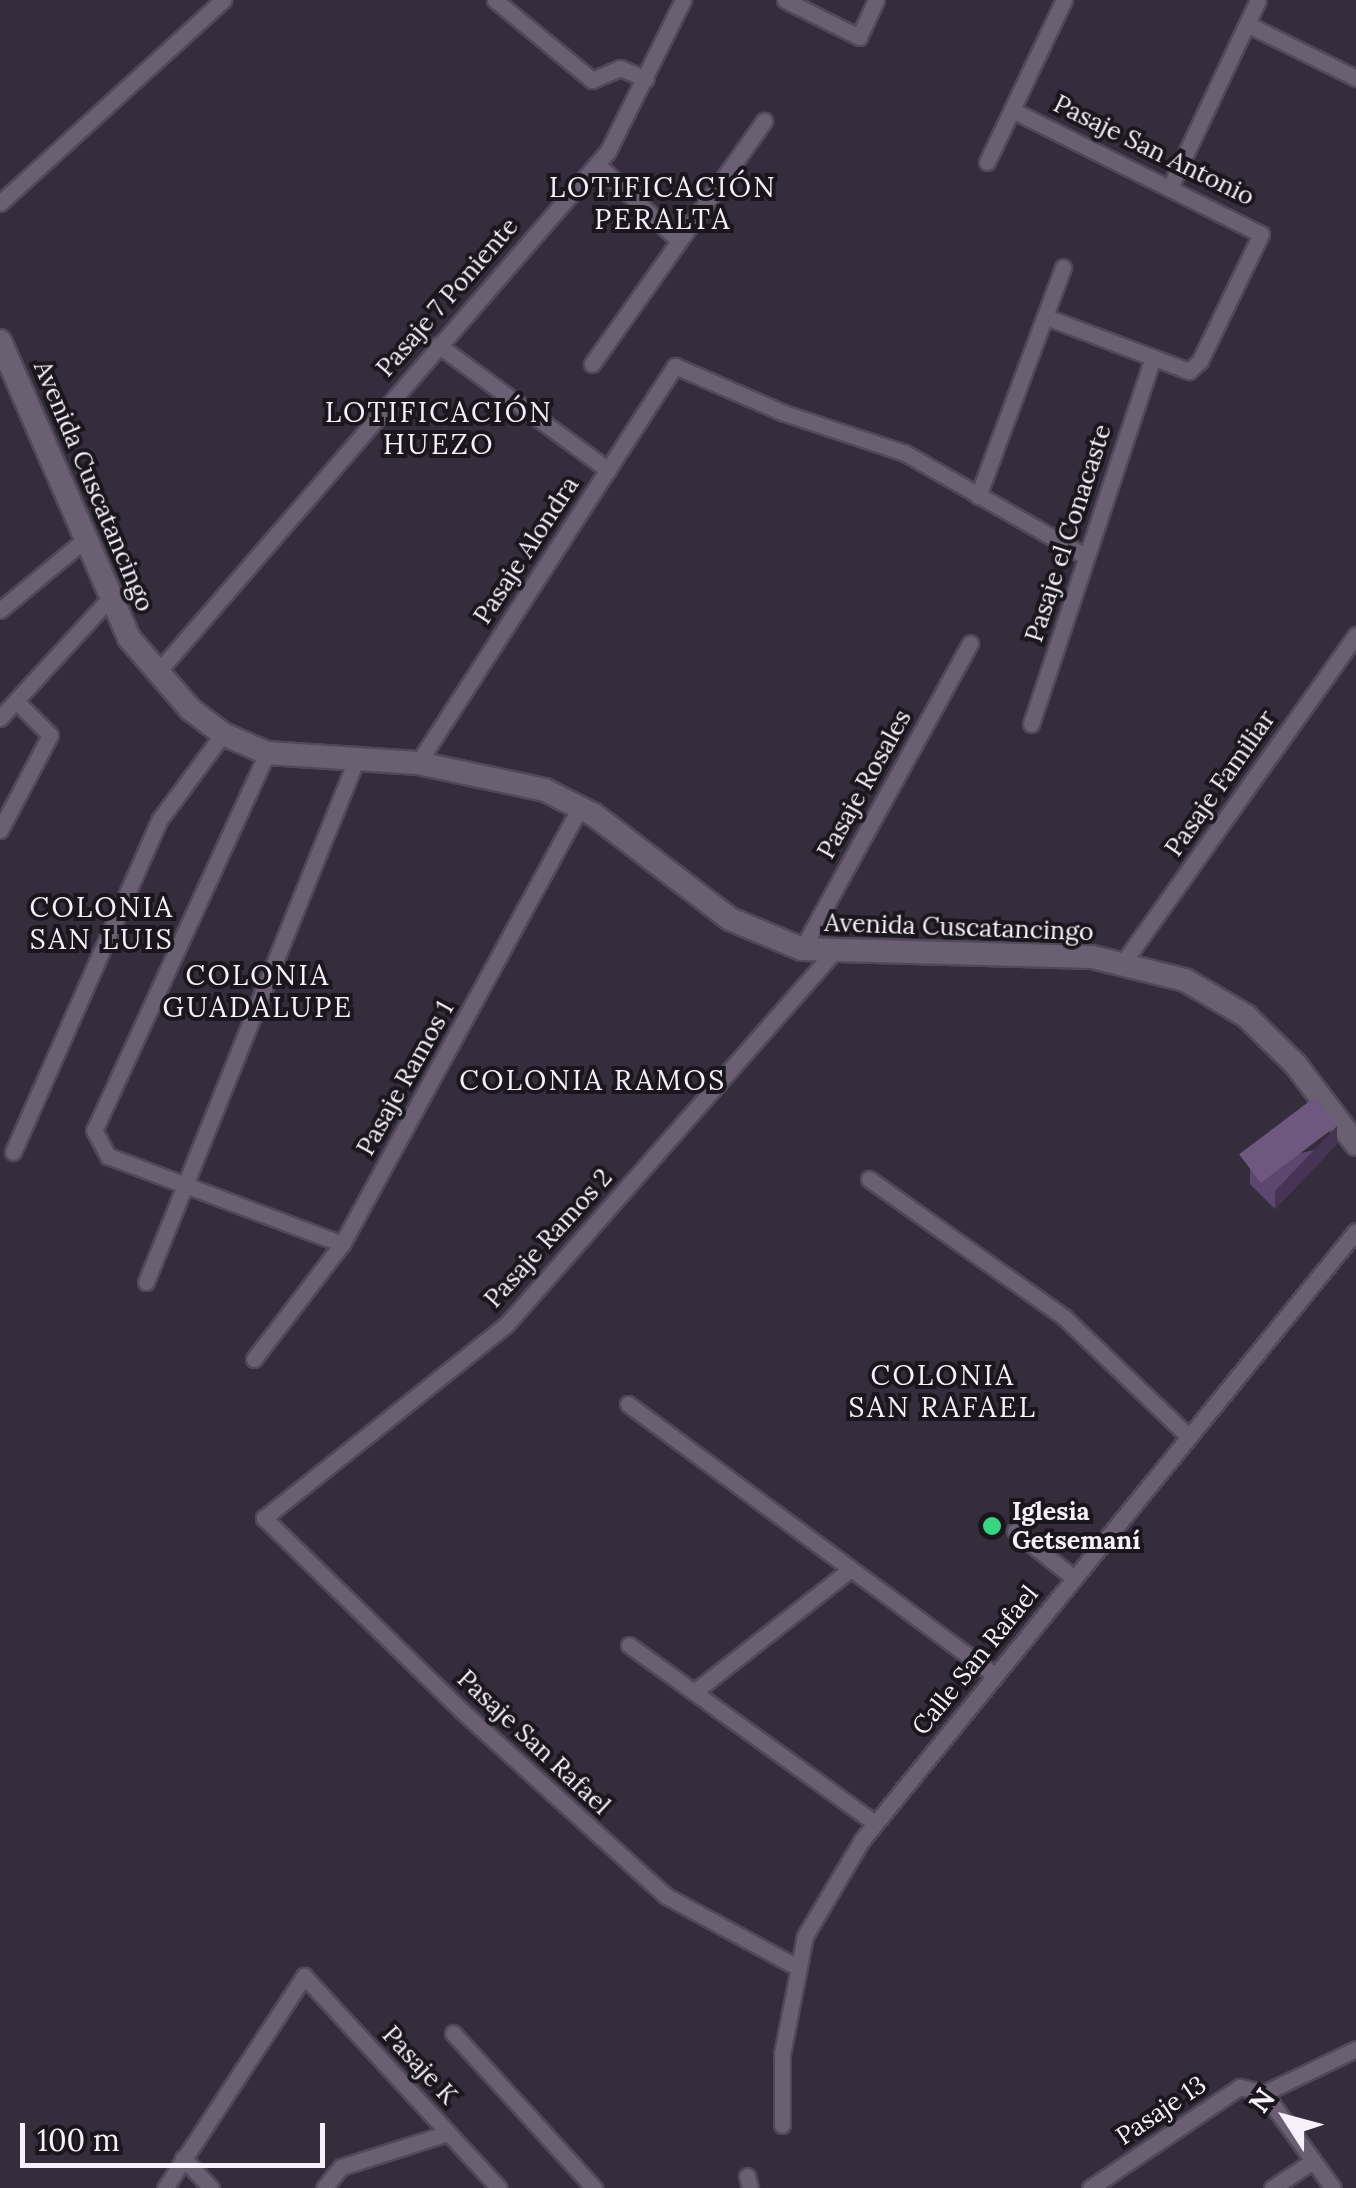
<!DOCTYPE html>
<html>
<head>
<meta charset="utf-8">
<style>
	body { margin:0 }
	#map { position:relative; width:1356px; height:2188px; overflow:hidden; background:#352c3c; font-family:Lora,serif }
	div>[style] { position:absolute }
	.roads { filter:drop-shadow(2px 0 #504957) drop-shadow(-2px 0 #504957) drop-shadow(0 2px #504957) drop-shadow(0 -2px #504957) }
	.street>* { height:15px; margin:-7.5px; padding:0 7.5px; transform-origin:7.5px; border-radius:7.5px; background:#6a6072 }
	.secondary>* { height:22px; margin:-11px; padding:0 11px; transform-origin:11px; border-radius:11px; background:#6a6072 }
	.wall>* { inset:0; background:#5d4670 }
	.shaded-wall>* { inset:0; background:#463455 }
	.building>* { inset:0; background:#6e587f; transform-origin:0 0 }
	.dots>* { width:28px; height:28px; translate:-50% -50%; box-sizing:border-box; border:5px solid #1a161e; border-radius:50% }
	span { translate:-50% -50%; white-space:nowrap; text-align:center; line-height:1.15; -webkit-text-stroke:8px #1a161e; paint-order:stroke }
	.street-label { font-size:25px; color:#f6f0fb }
	.poi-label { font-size:25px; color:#f6f0fb; font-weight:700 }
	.left { translate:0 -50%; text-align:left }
	.neighbourhood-label { font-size:28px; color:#f6f0fb; letter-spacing:2.5px }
	.north { position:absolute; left:1236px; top:2068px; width:100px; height:100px; -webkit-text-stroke:8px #1a161e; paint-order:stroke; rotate:306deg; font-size:28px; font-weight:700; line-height:40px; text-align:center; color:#f6f0fb }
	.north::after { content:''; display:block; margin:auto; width:35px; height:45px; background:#f6f0fb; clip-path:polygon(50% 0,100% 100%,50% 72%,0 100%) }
	.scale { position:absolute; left:20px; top:2123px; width:305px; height:45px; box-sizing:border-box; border:5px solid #f6f0fb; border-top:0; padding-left:12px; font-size:30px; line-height:35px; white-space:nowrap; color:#f6f0fb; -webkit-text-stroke:8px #1a161e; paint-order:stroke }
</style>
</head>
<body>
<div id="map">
	<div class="roads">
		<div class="street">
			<div style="left:495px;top:0;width:126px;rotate:39.5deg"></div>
			<div style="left:592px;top:80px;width:30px;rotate:-23deg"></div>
			<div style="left:620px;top:68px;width:28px;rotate:23deg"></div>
			<div style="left:785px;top:0;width:83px;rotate:26.6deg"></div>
			<div style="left:859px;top:37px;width:41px;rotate:-65.3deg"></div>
			<div style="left:1247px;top:24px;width:122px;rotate:26.4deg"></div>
			<div style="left:1012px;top:110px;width:278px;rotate:26.5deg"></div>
			<div style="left:1261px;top:234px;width:141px;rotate:115.7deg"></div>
			<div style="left:1200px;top:361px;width:15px;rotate:138deg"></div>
			<div style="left:1189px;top:371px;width:153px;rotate:-159.3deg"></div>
			<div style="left:987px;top:162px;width:179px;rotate:-64.6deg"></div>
			<div style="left:597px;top:164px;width:112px;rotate:43.2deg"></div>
			<div style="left:1171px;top:185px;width:204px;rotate:-64.8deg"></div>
			<div style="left:0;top:203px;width:302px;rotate:-42.3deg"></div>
			<div style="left:438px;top:345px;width:211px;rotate:36.3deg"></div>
			<div style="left:592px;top:364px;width:298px;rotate:-54.7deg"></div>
			<div style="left:978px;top:496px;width:244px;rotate:-69.6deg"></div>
			<div style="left:0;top:610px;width:108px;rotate:-39.7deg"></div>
			<div style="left:156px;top:674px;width:691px;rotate:-49.16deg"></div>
			<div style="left:608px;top:151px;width:169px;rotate:-63.6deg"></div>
			<div style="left:0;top:718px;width:160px;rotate:-47.5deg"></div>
			<div style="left:1031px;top:724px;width:386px;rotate:-71.6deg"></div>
			<div style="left:267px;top:753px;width:415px;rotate:114.6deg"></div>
			<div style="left:94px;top:1130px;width:30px;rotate:62deg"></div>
			<div style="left:108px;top:1156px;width:250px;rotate:20.6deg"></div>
			<div style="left:418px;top:763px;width:473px;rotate:-57.1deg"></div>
			<div style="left:675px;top:366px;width:119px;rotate:23.3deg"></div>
			<div style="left:784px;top:413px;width:127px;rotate:18.3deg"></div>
			<div style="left:905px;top:453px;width:207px;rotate:29.8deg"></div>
			<div style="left:0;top:830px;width:107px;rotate:-62.2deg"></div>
			<div style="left:50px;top:735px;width:48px;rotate:-135deg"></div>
			<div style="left:802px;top:949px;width:349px;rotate:-61.2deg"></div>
			<div style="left:1125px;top:960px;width:399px;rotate:-54.6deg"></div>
			<div style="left:13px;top:1152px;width:364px;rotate:-66.2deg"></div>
			<div style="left:160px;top:819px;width:106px;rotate:-53.5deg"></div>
			<div style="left:869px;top:1179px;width:239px;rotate:35.3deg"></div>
			<div style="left:1064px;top:1317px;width:173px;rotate:43.8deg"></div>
			<div style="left:146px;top:1282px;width:565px;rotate:-68.07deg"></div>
			<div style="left:254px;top:1359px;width:145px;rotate:-52.6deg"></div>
			<div style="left:342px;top:1244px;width:497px;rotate:-61.4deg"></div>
			<div style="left:628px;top:1404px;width:457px;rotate:36.5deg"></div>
			<div style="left:1015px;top:1531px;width:75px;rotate:38.5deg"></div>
			<div style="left:629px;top:1645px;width:304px;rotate:35.9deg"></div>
			<div style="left:694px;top:1692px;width:199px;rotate:-38.1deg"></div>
			<div style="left:797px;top:1967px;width:149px;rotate:-151.5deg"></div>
			<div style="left:666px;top:1896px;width:275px;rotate:-137.8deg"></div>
			<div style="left:462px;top:1711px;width:277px;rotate:-135.7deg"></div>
			<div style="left:264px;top:1518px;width:310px;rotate:-38.6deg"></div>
			<div style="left:506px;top:1325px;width:494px;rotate:-48.7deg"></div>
			<div style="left:453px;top:2033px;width:210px;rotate:47.7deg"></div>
			<div style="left:1264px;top:2093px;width:117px;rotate:54deg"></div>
			<div style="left:1264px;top:2093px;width:102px;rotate:-25.6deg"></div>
			<div style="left:782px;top:2125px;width:71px;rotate:-90deg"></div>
			<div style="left:782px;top:2054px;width:120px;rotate:-79deg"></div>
			<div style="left:805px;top:1936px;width:112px;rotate:-59.3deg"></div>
			<div style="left:862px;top:1840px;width:784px;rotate:-50.95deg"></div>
			<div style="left:183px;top:2158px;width:41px;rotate:47deg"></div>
			<div style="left:747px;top:2176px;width:12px;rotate:76deg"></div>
			<div style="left:165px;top:2188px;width:254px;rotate:-56.7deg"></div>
			<div style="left:304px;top:1976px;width:288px;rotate:47.4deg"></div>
			<div style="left:324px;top:2188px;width:27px;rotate:-51deg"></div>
			<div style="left:341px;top:2167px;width:112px;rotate:-17.6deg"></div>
			<div style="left:1090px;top:2188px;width:181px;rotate:-34deg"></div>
			<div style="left:1240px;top:2087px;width:25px;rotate:14deg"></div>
			<div style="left:1272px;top:2188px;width:49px;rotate:-33.4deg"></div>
		</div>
		<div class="secondary">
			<div style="left:0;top:341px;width:324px;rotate:66.5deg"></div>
			<div style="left:129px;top:638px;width:94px;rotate:49.3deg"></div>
			<div style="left:190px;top:709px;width:41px;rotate:37.1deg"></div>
			<div style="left:223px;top:734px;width:48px;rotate:23.4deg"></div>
			<div style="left:267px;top:753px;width:151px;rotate:3.8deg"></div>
			<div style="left:418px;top:763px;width:130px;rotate:12deg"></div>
			<div style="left:545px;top:790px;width:55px;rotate:27deg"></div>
			<div style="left:594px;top:815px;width:171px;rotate:37.4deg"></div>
			<div style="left:730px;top:919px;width:78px;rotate:22.6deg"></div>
			<div style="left:802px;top:949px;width:290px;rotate:1.6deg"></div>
			<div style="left:1092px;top:957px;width:96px;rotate:13.9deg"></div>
			<div style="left:1185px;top:980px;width:71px;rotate:30.5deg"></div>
			<div style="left:1246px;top:1016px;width:70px;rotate:44.4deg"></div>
			<div style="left:1296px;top:1065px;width:99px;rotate:52.8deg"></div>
		</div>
	</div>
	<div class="wall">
		<div style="clip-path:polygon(1337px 1144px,1275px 1209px,1250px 1184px,1250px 1166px)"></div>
	</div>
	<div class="shaded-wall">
		<div style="clip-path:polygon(1337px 1126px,1337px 1144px,1275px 1209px,1275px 1191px)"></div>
	</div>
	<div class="building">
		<div style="left:1315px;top:1097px;width:36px;height:95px;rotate:53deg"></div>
	</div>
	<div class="dots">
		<div style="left:992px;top:1526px;background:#35d881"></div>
	</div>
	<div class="street-label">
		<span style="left:1154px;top:150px;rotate:26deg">Pasaje San Antonio</span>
		<span style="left:447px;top:297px;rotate:-49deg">Pasaje 7 Poniente</span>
		<span style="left:94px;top:486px;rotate:67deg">Avenida Cuscatancingo</span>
		<span style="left:1068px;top:533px;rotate:-72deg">Pasaje el Conacaste</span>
		<span style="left:526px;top:550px;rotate:-57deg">Pasaje Alondra</span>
		<span style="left:1220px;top:783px;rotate:-55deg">Pasaje Familiar</span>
		<span style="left:864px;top:784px;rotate:-61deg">Pasaje Rosales</span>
		<span style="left:959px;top:927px;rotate:2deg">Avenida Cuscatancingo</span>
		<span style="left:405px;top:1078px;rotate:-61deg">Pasaje Ramos 1</span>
		<span style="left:548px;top:1238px;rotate:-48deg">Pasaje Ramos 2</span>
		<span style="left:975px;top:1660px;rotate:-51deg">Calle San Rafael</span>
		<span style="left:534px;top:1742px;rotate:43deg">Pasaje San Rafael</span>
		<span style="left:420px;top:2065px;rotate:47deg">Pasaje K</span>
		<span style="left:1161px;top:2110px;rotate:-34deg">Pasaje 13</span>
	</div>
	<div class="poi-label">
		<span class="left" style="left:1012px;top:1526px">Iglesia<br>Getsemaní</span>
	</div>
	<div class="neighbourhood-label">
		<span style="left:663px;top:203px">LOTIFICACIÓN<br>PERALTA</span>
		<span style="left:439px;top:428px">LOTIFICACIÓN<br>HUEZO</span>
		<span style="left:102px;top:923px">COLONIA<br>SAN LUIS</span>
		<span style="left:258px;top:991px">COLONIA<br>GUADALUPE</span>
		<span style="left:593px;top:1080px">COLONIA RAMOS</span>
		<span style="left:943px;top:1391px">COLONIA<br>SAN RAFAEL</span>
	</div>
	<div class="north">N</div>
	<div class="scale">100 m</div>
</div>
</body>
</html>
